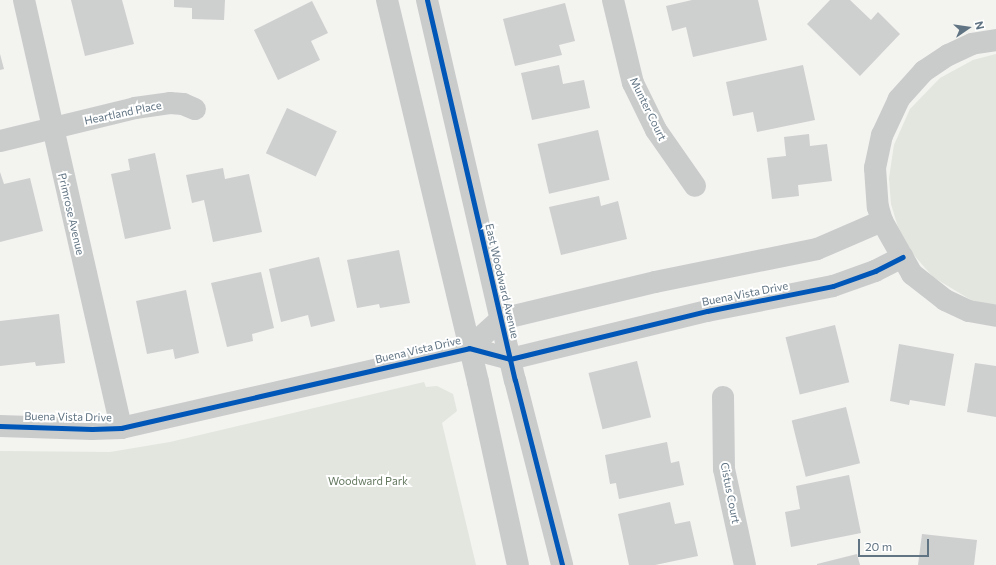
<!DOCTYPE html>
<html>
<head>
<meta charset="utf-8">
<style>
	body { margin:0 }
	#map { position:relative; width:996px; height:565px; overflow:hidden; background:#f3f3f0; font-family:Commissioner,sans-serif }
	div>[style] { position:absolute }
	.green>* { inset:0; background:#e2e6de }
	.building>* { inset:0; background:#cecfcf; transform-origin:0 0 }
	.minor>* { height:22px; margin:-11px; padding:0 11px; transform-origin:11px; border-radius:11px; background:#cacccc }
	.cycleway>* { height:5px; margin:-2.5px; padding:0 2.5px; transform-origin:2.5px; border-radius:2.5px; background:#0057b8 }
	span { translate:-50% -50%; white-space:nowrap; text-align:center; line-height:1.15; -webkit-text-stroke:4px #fff; paint-order:stroke }
	.street-label { font-size:11px; color:#617483 }
	.park-label { font-size:11px; color:#657960 }
	.north { position:absolute; left:948px; top:8px; width:40px; height:40px; -webkit-text-stroke:3px #fff; paint-order:stroke; rotate:77deg; font-size:11px; font-weight:700; line-height:16px; text-align:center; color:#617483 }
	.north::after { content:''; display:block; margin:auto; width:14px; height:18px; background:#617483; clip-path:polygon(50% 0,100% 100%,50% 72%,0 100%) }
	.scale { position:absolute; left:858px; top:539px; width:71px; height:18px; box-sizing:border-box; border:2px solid #617483; border-top:0; padding-left:5px; font-size:12px; line-height:14px; white-space:nowrap; color:#617483; -webkit-text-stroke:3px #fff; paint-order:stroke }
</style>
</head>
<body>
<div id="map">
	<div class="green">
		<div style="clip-path:polygon(996px 54px,996px 306px,971px 300px,933px 277px,913px 254px,898px 227px,891px 204px,889px 178px,894px 145px,910px 109px,940px 78px,973px 60px)"></div>
		<div style="clip-path:polygon(424px 382px,426px 387px,437px 386px,453px 394px,457px 411px,442px 423px,476px 565px,0 565px,0 451px,110px 452px,170px 442px)"></div>
	</div>
	<div class="building">
		<div style="clip-path:polygon(71px 0,122px 0,134px 44px,85px 56px)"></div>
		<div style="clip-path:polygon(174px 0,225px 0,224px 20px,192px 19px,192px 8px,174px 7px)"></div>
		<div style="clip-path:polygon(692px 0,758px 0,767px 40px,693px 57px,686px 27px,672px 31px,666px 6px)"></div>
		<div style="clip-path:polygon(830px 0,850px 0,871px 20px,878px 12px,900px 34px,860px 76px,807px 24px)"></div>
		<div style="clip-path:polygon(312px 1px,328px 33px,311px 41px,320px 60px,278px 80px,254px 30px)"></div>
		<div style="clip-path:polygon(565px 3px,575px 41px,559px 45px,562px 55px,515px 66px,503px 19px)"></div>
		<div style="clip-path:polygon(0 54px,4px 69px,0 70px)"></div>
		<div style="clip-path:polygon(559px 65px,563px 84px,584px 80px,590px 108px,532px 120px,521px 73px)"></div>
		<div style="clip-path:polygon(803px 65px,815px 120px,757px 132px,753px 112px,733px 116px,726px 82px)"></div>
		<div style="left:287px;top:108px;width:55px;height:50px;rotate:25deg"></div>
		<div style="left:598px;top:130px;width:51px;height:62px;rotate:77deg"></div>
		<div style="clip-path:polygon(809px 134px,810px 146px,827px 144px,832px 181px,798px 185px,799px 196px,772px 199px,767px 158px,786px 156px,784px 137px)"></div>
		<div style="clip-path:polygon(155px 153px,171px 229px,125px 239px,111px 174px,130px 170px,128px 159px)"></div>
		<div style="clip-path:polygon(223px 168px,225px 179px,249px 174px,262px 232px,213px 242px,204px 200px,192px 203px,186px 175px)"></div>
		<div style="clip-path:polygon(0 172px,4px 184px,30px 178px,43px 231px,0 242px)"></div>
		<div style="clip-path:polygon(599px 196px,601px 206px,618px 201px,627px 239px,561px 255px,549px 207px)"></div>
		<div style="clip-path:polygon(399px 250px,410px 303px,380px 308px,379px 304px,357px 308px,347px 260px)"></div>
		<div style="clip-path:polygon(319px 257px,335px 321px,311px 327px,308px 315px,281px 322px,269px 269px)"></div>
		<div style="clip-path:polygon(261px 272px,274px 328px,252px 334px,253px 341px,227px 347px,211px 283px)"></div>
		<div style="clip-path:polygon(186px 290px,199px 353px,175px 359px,173px 349px,147px 354px,136px 301px)"></div>
		<div style="clip-path:polygon(59px 314px,65px 363px,36px 366px,35px 362px,0 366px,0 321px)"></div>
		<div style="left:835px;top:325px;width:59px;height:51px;rotate:76deg"></div>
		<div style="clip-path:polygon(899px 344px,954px 354px,945px 406px,910px 400px,909px 405px,890px 401px)"></div>
		<div style="left:637px;top:361px;width:58px;height:50px;rotate:76deg"></div>
		<div style="clip-path:polygon(975px 363px,996px 366px,996px 417px,967px 412px)"></div>
		<div style="left:846px;top:407px;width:58px;height:56px;rotate:76deg"></div>
		<div style="clip-path:polygon(667px 442px,671px 463px,679px 461px,684px 485px,619px 499px,616px 483px,610px 484px,605px 455px)"></div>
		<div style="clip-path:polygon(849px 475px,861px 533px,791px 547px,785px 512px,800px 509px,796px 486px)"></div>
		<div style="clip-path:polygon(670px 502px,675px 524px,690px 521px,698px 556px,655px 565px,629px 565px,618px 514px)"></div>
		<div style="clip-path:polygon(922px 534px,977px 540px,974px 565px,918px 565px)"></div>
		<div style="clip-path:polygon(857px 554px,860px 565px,817px 565px,817px 564px)"></div>
	</div>
	<div class="minor">
		<div style="left:24px;top:0;width:439px;rotate:77.2deg"></div>
		<div style="left:387px;top:0;width:393px;rotate:76.6deg"></div>
		<div style="left:478px;top:382px;width:187px;rotate:77.7deg"></div>
		<div style="left:427px;top:0;width:390px;rotate:77deg"></div>
		<div style="left:515px;top:380px;width:191px;rotate:75.7deg"></div>
		<div style="left:613px;top:0;width:85px;rotate:76.5deg"></div>
		<div style="left:633px;top:83px;width:52px;rotate:63.9deg"></div>
		<div style="left:656px;top:130px;width:68px;rotate:55.1deg"></div>
		<div style="left:996px;top:40px;width:24px;rotate:171deg"></div>
		<div style="left:972px;top:44px;width:26px;rotate:155deg"></div>
		<div style="left:948px;top:55px;width:29px;rotate:146deg"></div>
		<div style="left:924px;top:71px;width:38px;rotate:132deg"></div>
		<div style="left:899px;top:99px;width:40px;rotate:115deg"></div>
		<div style="left:882px;top:135px;width:34px;rotate:102deg"></div>
		<div style="left:875px;top:168px;width:39px;rotate:86deg"></div>
		<div style="left:878px;top:207px;width:15px;rotate:74deg"></div>
		<div style="left:882px;top:221px;width:61px;rotate:60.5deg"></div>
		<div style="left:912px;top:274px;width:42px;rotate:38.2deg"></div>
		<div style="left:945px;top:300px;width:26px;rotate:25deg"></div>
		<div style="left:969px;top:311px;width:27px;rotate:10deg"></div>
		<div style="left:0;top:141px;width:139px;rotate:-13.7deg"></div>
		<div style="left:135px;top:108px;width:35px;rotate:-8deg"></div>
		<div style="left:170px;top:103px;width:13px;rotate:4deg"></div>
		<div style="left:183px;top:104px;width:13px;rotate:23deg"></div>
		<div style="left:469px;top:348px;width:43px;rotate:-42.2deg"></div>
		<div style="left:501px;top:319px;width:158px;rotate:-13.5deg"></div>
		<div style="left:655px;top:282px;width:165px;rotate:-11.5deg"></div>
		<div style="left:817px;top:249px;width:71px;rotate:-23.3deg"></div>
		<div style="left:723px;top:397px;width:72px;rotate:89.2deg"></div>
		<div style="left:724px;top:469px;width:98px;rotate:77.7deg"></div>
		<div style="left:0;top:426px;width:92px;rotate:1.9deg"></div>
		<div style="left:92px;top:429px;width:29px;rotate:-2deg"></div>
		<div style="left:121px;top:428px;width:357px;rotate:-12.9deg"></div>
		<div style="left:469px;top:348px;width:42px;rotate:15deg"></div>
		<div style="left:510px;top:359px;width:203px;rotate:-13.7deg"></div>
		<div style="left:707px;top:311px;width:128px;rotate:-11.2deg"></div>
		<div style="left:833px;top:286px;width:45px;rotate:-19.7deg"></div>
		<div style="left:875px;top:271px;width:31px;rotate:-27deg"></div>
	</div>
	<div class="cycleway">
		<div style="left:427px;top:0;width:390px;rotate:77deg"></div>
		<div style="left:515px;top:380px;width:191px;rotate:75.7deg"></div>
		<div style="left:0;top:426px;width:92px;rotate:1.9deg"></div>
		<div style="left:92px;top:429px;width:29px;rotate:-2deg"></div>
		<div style="left:121px;top:428px;width:357px;rotate:-12.9deg"></div>
		<div style="left:469px;top:348px;width:42px;rotate:15deg"></div>
		<div style="left:510px;top:359px;width:203px;rotate:-13.7deg"></div>
		<div style="left:707px;top:311px;width:128px;rotate:-11.2deg"></div>
		<div style="left:833px;top:286px;width:45px;rotate:-19.7deg"></div>
		<div style="left:875px;top:271px;width:31px;rotate:-27deg"></div>
	</div>
	<div class="street-label">
		<span style="left:648px;top:109px;rotate:64deg">Munter Court</span>
		<span style="left:123px;top:113px;rotate:-12deg">Heartland Place</span>
		<span style="left:71px;top:214px;rotate:77deg">Primrose Avenue</span>
		<span style="left:502px;top:281px;rotate:77deg">East Woodward Avenue</span>
		<span style="left:745px;top:294px;rotate:-11deg">Buena Vista Drive</span>
		<span style="left:418px;top:350px;rotate:-13deg">Buena Vista Drive</span>
		<span style="left:68px;top:417px;rotate:1deg">Buena Vista Drive</span>
		<span style="left:730px;top:493px;rotate:79deg">Cistus Court</span>
	</div>
	<div class="park-label">
		<span style="left:368px;top:481px">Woodward Park</span>
	</div>
	<div class="north">N</div>
	<div class="scale">20 m</div>
</div>
</body>
</html>
